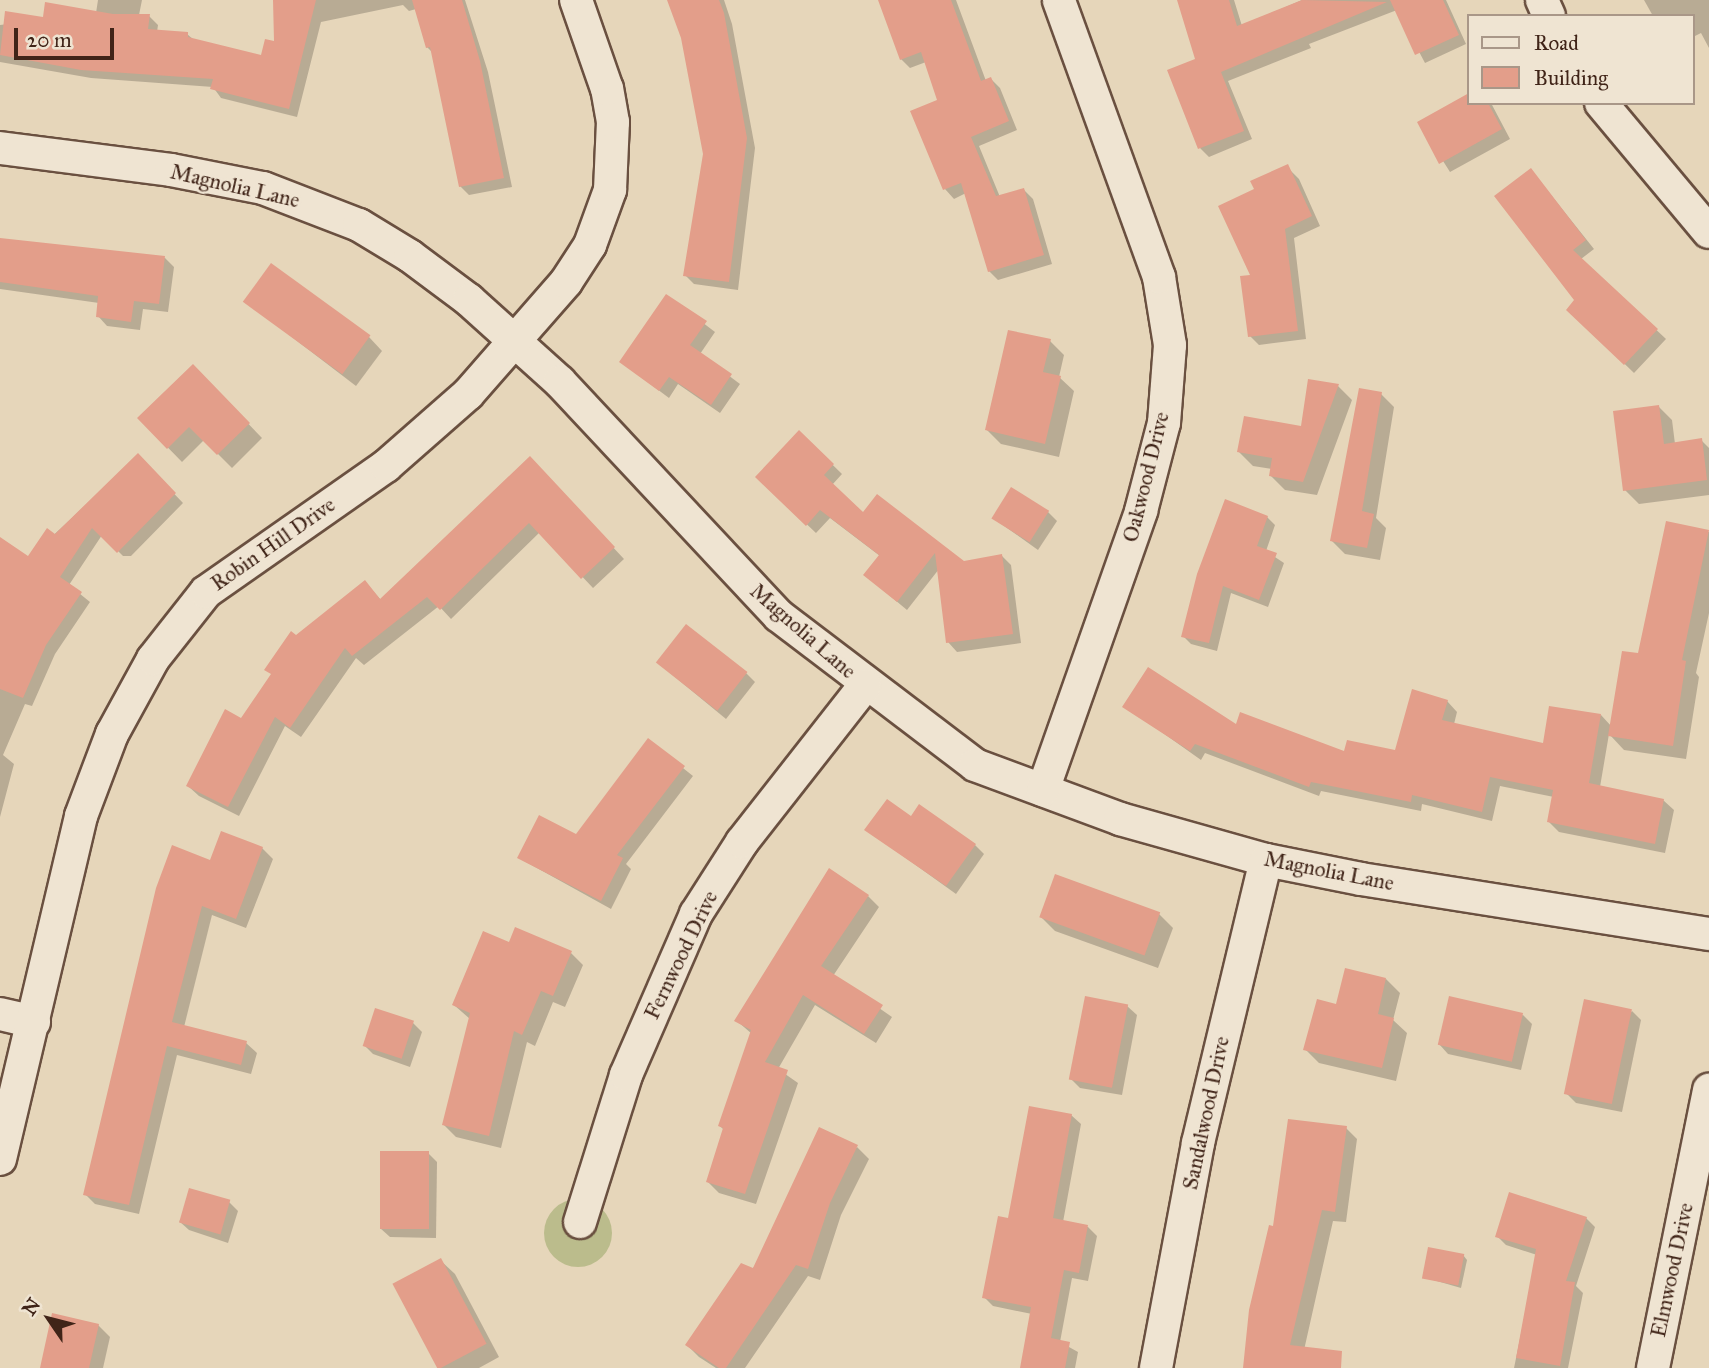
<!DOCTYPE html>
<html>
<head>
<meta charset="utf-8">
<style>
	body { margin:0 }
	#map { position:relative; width:1709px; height:1368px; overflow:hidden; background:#e6d6ba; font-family:"IM FELL Great Primer",serif }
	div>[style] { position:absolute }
	.green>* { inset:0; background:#bbbc8c }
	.round { border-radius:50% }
	.shadow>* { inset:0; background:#0003 }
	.building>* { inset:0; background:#e39e8a; transform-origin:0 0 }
	.roads { filter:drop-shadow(2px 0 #6a5040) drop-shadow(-2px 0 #6a5040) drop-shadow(0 2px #6a5040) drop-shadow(0 -2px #6a5040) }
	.minor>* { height:32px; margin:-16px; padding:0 16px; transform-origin:16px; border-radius:16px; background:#efe4d2 }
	span { translate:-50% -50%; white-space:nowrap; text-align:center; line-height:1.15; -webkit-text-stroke:5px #efe4d2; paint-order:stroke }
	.street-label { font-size:21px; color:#402418 }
	.legend { position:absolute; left:1467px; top:14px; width:228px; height:91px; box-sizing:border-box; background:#efe4d2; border:2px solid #a99788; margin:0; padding:9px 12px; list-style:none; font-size:21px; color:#402418 }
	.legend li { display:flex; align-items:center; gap:14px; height:35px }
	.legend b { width:35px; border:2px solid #a99788 }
	.north { position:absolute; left:14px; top:1284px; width:70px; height:70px; -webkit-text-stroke:5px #efe4d2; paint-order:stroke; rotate:305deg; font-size:19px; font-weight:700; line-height:28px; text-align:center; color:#402418 }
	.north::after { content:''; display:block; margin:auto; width:24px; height:32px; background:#402418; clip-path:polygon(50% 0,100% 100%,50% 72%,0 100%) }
	.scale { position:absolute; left:14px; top:28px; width:100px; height:32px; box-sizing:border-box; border:4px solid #402418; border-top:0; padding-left:9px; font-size:21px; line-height:24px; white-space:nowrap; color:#402418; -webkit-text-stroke:5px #efe4d2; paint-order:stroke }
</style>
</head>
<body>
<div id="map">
	<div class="green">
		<div class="round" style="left:544px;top:1199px;width:68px;height:68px"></div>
	</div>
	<div class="shadow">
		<div style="clip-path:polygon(98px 0,142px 0,139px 15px,149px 16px,158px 25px,157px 32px,187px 34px,194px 40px,262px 57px,275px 44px,275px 0,465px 0,488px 72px,512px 187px,469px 195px,460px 186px,434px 54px,427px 47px,416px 9px,409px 11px,403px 5px,321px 22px,297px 117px,221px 98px,213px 87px,91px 78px,0 62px,0 25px,96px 13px)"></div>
		<div style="clip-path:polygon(669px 0,724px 0,732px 24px,755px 148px,738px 290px,694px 284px,685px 275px,705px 154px,683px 38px)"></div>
		<div style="clip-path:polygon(880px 0,956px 0,986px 81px,991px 79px,1000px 88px,1017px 130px,979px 146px,1000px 197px,1024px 190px,1033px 199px,1052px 264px,998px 280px,989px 271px,966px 193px,954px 199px,945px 189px,912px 112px,939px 101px,926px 62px,910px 68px,901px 59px)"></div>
		<div style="clip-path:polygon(1179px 0,1234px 0,1242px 26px,1302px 0,1446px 0,1466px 44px,1425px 63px,1397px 10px,1309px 44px,1311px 48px,1228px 81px,1252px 139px,1209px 157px,1200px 148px,1198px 60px)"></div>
		<div style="clip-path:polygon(1644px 0,1709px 0,1709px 48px,1701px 33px,1693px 37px,1693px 16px,1653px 16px)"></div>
		<div style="clip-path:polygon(1469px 95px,1469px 103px,1491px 103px,1510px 139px,1450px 172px,1419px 123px)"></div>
		<div style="clip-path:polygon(1290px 170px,1299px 179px,1320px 226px,1294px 238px,1306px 339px,1259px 345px,1250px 336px,1256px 190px)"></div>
		<div style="clip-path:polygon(1531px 170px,1594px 249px,1581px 259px,1666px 339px,1634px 373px,1568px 309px,1577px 300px)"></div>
		<div style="clip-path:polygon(0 240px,165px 258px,174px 267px,168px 312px,143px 309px,140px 330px,107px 326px,98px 316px,99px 303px,0 289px)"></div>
		<div style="clip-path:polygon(673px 300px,715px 332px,700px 354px,740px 384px,720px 413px,678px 384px,669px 398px,621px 362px)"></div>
		<div style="clip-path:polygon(245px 301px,369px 337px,382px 351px,356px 386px)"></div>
		<div style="clip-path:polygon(1050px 341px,1064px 355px,1059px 377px,1074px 391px,1059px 457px,1001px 444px,987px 430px)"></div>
		<div style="clip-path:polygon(193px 366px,262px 438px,232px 468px,204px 440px,182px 462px,139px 418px)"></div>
		<div style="clip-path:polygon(1310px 381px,1338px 386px,1352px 400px,1317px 495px,1285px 490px,1271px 476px,1272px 469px,1253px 466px,1239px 452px,1302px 428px)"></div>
		<div style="clip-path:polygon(1381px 394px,1394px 407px,1376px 518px,1386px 528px,1380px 560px,1345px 554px,1331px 540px)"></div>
		<div style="clip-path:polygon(1658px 406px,1672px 420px,1675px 444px,1701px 440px,1709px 448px,1709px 495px,1639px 504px,1625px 490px)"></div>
		<div style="clip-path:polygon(799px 432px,842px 474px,832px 485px,863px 515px,963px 563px,1002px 556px,1011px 565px,1021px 643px,957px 652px,948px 642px,939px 569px,907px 610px,865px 575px,880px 556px,830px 518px,816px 533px,757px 477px)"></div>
		<div style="clip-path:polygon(138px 456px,183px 503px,131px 556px,123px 556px,102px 535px,69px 585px,90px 602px,55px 654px,32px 706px,25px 704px,3px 755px,14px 764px,0 817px,0 555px,28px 559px)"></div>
		<div style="clip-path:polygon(540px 469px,624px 559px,593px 588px,540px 532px,451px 619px,439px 606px,364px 665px,356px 658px,301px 737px,285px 726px,239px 816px,199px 796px,188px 786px,242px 720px,296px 637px,365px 582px,381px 600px)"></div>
		<div style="clip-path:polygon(1048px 512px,1057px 521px,1038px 550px,993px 518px)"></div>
		<div style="clip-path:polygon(1267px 517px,1275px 525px,1266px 551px,1284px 563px,1268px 607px,1231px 593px,1217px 651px,1191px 644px,1183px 636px)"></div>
		<div style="clip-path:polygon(1668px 523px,1709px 532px,1709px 613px,1696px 673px,1699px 677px,1686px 759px,1624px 750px,1609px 734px,1600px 787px,1663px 800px,1674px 810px,1665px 853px,1559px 832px,1549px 822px,1554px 797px,1500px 786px,1492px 821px,1422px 804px,1421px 811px,1321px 791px,1319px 796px,1205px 753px,1201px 760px,1125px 706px,1346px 754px,1396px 752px,1447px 701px,1457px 712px,1454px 724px,1544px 745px,1601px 715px,1612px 727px,1639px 655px)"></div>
		<div style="clip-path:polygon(658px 663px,746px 673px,755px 682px,726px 719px)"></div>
		<div style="clip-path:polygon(649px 741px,693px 776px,626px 864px,631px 869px,611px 909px,519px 858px,576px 836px)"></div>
		<div style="clip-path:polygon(911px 818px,975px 845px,984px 854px,956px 894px,867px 830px)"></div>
		<div style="clip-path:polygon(262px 848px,273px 859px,246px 928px,212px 915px,184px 1027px,246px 1043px,257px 1053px,251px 1074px,177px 1055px,139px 1214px,95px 1204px,85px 1194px,211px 862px)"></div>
		<div style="clip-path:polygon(868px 896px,879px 907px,833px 976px,892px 1017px,876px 1043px,815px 1005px,778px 1069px,798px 1083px,756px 1204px,719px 1193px,708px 1182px,724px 1130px,720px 1126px,752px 1034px,737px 1021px)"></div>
		<div style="clip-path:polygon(1159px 914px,1173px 928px,1158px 968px,1055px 931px,1041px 917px)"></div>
		<div style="clip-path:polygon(571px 953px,583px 965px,565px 1007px,553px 1002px,535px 1046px,527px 1042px,501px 1148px,456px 1137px,444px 1125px,470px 1019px,454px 1005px)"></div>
		<div style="clip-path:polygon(1386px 979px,1400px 993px,1393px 1020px,1407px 1033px,1396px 1081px,1319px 1063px,1305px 1049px,1338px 1006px)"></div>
		<div style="clip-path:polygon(1127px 1006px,1137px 1015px,1122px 1095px,1080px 1088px,1071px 1079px)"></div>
		<div style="clip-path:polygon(1632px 1011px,1641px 1020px,1622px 1112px,1576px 1103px,1567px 1094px)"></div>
		<div style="clip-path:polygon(1523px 1015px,1532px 1024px,1521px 1070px,1448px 1054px,1439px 1044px)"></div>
		<div style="clip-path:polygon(413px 1023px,422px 1032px,410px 1067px,373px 1054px,364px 1045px)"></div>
		<div style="clip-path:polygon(1071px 1115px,1081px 1124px,1063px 1222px,1088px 1227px,1097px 1236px,1088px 1281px,1072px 1278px,1060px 1342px,1078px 1352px,1075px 1368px,1021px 1368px,1032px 1314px,993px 1306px,984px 1297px,1009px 1220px)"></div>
		<div style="clip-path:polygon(1346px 1128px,1357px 1139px,1346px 1222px,1333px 1221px,1300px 1368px,1244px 1368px,1275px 1228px)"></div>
		<div style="clip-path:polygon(857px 1147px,869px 1159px,841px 1215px,820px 1280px,808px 1276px,745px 1368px,716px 1368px,699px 1357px,687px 1345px)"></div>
		<div style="clip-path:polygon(428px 1153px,437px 1162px,436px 1238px,390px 1237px,380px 1228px)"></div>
		<div style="clip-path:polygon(229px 1202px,238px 1211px,228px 1243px,189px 1230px,179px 1221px)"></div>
		<div style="clip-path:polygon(1586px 1218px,1595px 1227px,1576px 1286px,1583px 1293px,1568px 1368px,1514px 1368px,1537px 1255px,1506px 1245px,1497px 1236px)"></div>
		<div style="clip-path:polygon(1463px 1255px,1467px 1260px,1461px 1288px,1423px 1277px)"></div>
		<div style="clip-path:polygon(441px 1261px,455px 1274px,499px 1357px,479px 1368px,440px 1368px,395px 1286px)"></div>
		<div style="clip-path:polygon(98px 1325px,110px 1337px,103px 1368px,42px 1368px)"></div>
	</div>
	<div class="building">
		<div style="clip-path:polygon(273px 0,316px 0,289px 109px,210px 89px,213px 79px,81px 70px,0 55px,5px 11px,43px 17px,45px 2px,113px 14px,150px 14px,148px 29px,188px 32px,188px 37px,261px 55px,265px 39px,274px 41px)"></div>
		<div style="clip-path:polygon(412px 0,462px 0,480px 61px,504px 178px,459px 187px,430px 47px,426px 48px)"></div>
		<div style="clip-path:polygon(667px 0,719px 0,724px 13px,747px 138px,729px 282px,683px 276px,703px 154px,681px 38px)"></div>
		<div style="clip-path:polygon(878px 0,951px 0,981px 81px,991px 77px,1009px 121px,971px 137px,996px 196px,1024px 188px,1044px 255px,988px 272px,961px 183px,943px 190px,910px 111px,937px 100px,921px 52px,900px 60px)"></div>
		<div style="clip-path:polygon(1177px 0,1229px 0,1237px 26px,1302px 0,1387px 2px,1221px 72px,1244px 131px,1198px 149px,1167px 70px,1195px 59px)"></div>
		<div style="clip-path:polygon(1390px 0,1443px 0,1459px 35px,1415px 55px)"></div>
		<div style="clip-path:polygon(1469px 93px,1469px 103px,1488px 103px,1502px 129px,1439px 164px,1417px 122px)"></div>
		<div style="clip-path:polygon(1288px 164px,1312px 216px,1285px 229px,1298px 331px,1248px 337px,1240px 276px,1250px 275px,1218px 206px,1254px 189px,1250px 181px)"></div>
		<div style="clip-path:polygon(1531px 168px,1586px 240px,1573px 250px,1658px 329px,1624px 365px,1566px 310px,1574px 300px,1494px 196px)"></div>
		<div style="clip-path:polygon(0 238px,165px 256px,159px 304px,134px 301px,131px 322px,96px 317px,98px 296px,0 282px)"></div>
		<div style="left:271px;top:263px;width:123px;height:48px;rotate:36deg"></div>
		<div style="clip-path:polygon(666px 294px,707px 321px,690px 345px,732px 374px,711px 405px,669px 377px,659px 391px,619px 362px)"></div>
		<div style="clip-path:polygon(1008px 330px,1051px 339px,1043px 372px,1061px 376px,1045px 444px,985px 430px)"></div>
		<div style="clip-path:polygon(193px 364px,250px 423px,217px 455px,189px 427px,167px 449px,137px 418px)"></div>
		<div style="clip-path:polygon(1308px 379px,1339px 384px,1303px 482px,1269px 476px,1272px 458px,1237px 452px,1244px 416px,1301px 426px)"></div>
		<div style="clip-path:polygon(1359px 388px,1382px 392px,1362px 511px,1374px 514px,1367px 548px,1330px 541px)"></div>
		<div style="clip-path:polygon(1659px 405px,1664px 444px,1702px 438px,1707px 480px,1623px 491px,1613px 411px)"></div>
		<div style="clip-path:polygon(799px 430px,834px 464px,824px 475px,863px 512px,877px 494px,964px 561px,1002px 554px,1013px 634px,946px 643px,935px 553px,897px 602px,863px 575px,879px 555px,820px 510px,806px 526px,755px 477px)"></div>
		<div style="clip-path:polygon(138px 453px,176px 493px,117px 553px,92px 528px,60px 577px,82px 592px,46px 645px,23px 698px,0 689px,0 537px,28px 556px,47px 528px,55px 534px)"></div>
		<div style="clip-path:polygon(530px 456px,615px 547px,581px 579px,529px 523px,440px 610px,427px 597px,352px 656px,345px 648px,290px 728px,275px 717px,228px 807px,186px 786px,225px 709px,241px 718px,271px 674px,264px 670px,291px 631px,296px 635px,365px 580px,380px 599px)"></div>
		<div style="left:1011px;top:487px;width:45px;height:37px;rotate:32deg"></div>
		<div style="clip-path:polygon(1225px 499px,1268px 516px,1257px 546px,1277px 553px,1259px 600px,1223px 586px,1209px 643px,1181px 637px,1197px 574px)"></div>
		<div style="clip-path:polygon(1666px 521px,1709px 530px,1682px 660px,1686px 661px,1673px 746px,1608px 736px,1622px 651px,1638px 653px)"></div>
		<div style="left:686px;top:624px;width:78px;height:49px;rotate:38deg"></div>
		<div style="clip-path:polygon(1148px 667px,1236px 724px,1240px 712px,1344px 751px,1347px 740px,1395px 750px,1412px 689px,1448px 700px,1442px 720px,1543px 743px,1549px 706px,1601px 714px,1589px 783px,1664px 799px,1655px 844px,1547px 822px,1553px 790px,1490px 777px,1482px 812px,1412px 795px,1411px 802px,1311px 782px,1309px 787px,1195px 744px,1190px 751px,1122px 707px)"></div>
		<div style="clip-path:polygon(648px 738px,685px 766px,617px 855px,623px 858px,601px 901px,517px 858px,539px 815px,576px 834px)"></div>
		<div style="clip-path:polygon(887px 799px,911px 816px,919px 804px,976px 844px,946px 886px,864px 830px)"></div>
		<div style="clip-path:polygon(221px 831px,263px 847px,236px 919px,202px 906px,172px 1022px,247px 1041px,241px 1065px,167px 1046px,129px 1205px,83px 1195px,156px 888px,172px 845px,210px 860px)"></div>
		<div style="clip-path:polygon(829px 868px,869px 895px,821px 966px,883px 1005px,864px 1034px,803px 995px,765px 1062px,788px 1070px,745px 1194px,706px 1182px,723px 1128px,718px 1126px,751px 1030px,734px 1021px)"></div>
		<div style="left:1055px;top:874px;width:112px;height:46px;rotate:20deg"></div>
		<div style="clip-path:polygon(515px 927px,572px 951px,553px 996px,541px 991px,522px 1035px,514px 1031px,489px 1136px,442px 1125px,470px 1013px,452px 1005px,483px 931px,509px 942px)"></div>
		<div style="clip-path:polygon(1345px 968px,1386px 978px,1378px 1014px,1394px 1018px,1382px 1068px,1303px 1050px,1317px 999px,1336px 1004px)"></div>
		<div style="left:1085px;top:996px;width:44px;height:85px;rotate:11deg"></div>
		<div style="left:1449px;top:996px;width:76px;height:50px;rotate:13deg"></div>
		<div style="left:1584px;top:999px;width:49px;height:97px;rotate:12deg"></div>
		<div style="left:375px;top:1008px;width:41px;height:40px;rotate:18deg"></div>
		<div style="clip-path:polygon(1029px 1106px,1072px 1114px,1053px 1218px,1088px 1225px,1079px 1273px,1064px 1270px,1051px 1338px,1070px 1342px,1065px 1368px,1020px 1368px,1031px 1307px,982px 1298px,998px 1216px,1008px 1218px)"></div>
		<div style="clip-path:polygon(1288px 1119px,1347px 1126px,1335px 1212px,1322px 1210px,1290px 1345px,1342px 1351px,1341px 1368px,1243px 1368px,1249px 1310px,1269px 1225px,1273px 1226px)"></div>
		<div style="clip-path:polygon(819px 1127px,858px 1145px,830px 1203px,808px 1269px,796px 1265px,726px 1368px,719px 1368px,685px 1345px,741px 1263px,753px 1268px)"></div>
		<div style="left:380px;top:1151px;width:49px;height:78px"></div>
		<div style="left:189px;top:1188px;width:43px;height:36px;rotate:16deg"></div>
		<div style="clip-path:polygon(1509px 1192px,1587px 1217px,1566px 1281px,1575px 1282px,1560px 1366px,1516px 1358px,1536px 1249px,1495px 1237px)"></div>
		<div style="left:1428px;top:1247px;width:37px;height:32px;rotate:11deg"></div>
		<div style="left:441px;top:1258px;width:97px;height:55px;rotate:62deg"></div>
		<div style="clip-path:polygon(52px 1313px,99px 1324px,89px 1368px,40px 1368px)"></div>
	</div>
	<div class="roads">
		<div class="minor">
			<div style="left:1542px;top:0;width:17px;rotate:66deg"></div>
			<div style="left:1601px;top:103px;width:168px;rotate:50.1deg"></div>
			<div style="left:0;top:148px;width:172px;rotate:7.3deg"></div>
			<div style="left:171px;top:170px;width:94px;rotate:11.1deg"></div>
			<div style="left:263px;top:188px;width:103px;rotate:21.1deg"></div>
			<div style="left:359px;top:225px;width:60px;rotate:31.3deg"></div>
			<div style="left:410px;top:256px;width:74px;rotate:36.7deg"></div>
			<div style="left:469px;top:300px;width:122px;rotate:42deg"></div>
			<div style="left:560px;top:382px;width:320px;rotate:46.9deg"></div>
			<div style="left:779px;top:616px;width:246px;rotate:37.2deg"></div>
			<div style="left:975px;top:765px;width:155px;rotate:20.4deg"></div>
			<div style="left:1120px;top:819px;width:152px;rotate:15.7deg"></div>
			<div style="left:1266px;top:860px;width:97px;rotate:11.3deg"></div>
			<div style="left:1361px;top:879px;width:352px;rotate:9deg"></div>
			<div style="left:1043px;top:790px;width:296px;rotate:-70.6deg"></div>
			<div style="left:1141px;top:511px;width:91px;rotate:-75.4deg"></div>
			<div style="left:1164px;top:423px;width:78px;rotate:-85.6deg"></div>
			<div style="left:1170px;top:345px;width:69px;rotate:-99.2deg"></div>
			<div style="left:1159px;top:277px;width:294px;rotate:-109.9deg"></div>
			<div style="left:0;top:1014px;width:35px;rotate:13deg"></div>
			<div style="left:0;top:1159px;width:352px;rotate:-76.7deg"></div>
			<div style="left:81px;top:816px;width:88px;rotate:-69.3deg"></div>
			<div style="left:112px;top:734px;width:85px;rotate:-61.3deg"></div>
			<div style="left:153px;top:659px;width:85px;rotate:-51.7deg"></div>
			<div style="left:206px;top:592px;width:220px;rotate:-35deg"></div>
			<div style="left:386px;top:466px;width:109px;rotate:-41.3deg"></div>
			<div style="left:468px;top:394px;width:149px;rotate:-48.8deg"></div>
			<div style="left:566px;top:282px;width:44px;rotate:-57deg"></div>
			<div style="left:590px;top:245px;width:59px;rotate:-70deg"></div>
			<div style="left:610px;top:190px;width:68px;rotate:-87.5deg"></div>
			<div style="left:613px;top:122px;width:34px;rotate:-100deg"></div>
			<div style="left:607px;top:89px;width:94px;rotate:-109.2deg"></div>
			<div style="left:580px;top:1222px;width:154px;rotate:-72.6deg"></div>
			<div style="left:626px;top:1075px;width:176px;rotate:-66.5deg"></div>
			<div style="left:696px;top:914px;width:85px;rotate:-57.4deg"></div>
			<div style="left:742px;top:842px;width:199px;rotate:-51.9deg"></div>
			<div style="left:1156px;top:1368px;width:229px;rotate:-79.4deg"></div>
			<div style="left:1198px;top:1143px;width:291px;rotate:-76.5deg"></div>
			<div style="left:1653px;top:1368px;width:284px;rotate:-78.6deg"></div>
		</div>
	</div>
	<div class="street-label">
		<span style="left:235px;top:186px;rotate:13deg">Magnolia Lane</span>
		<span style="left:1146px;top:477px;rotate:-76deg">Oakwood Drive</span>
		<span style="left:273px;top:544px;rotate:-35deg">Robin Hill Drive</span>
		<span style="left:803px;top:631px;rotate:41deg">Magnolia Lane</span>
		<span style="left:1329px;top:871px;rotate:11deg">Magnolia Lane</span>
		<span style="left:681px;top:955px;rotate:-64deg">Fernwood Drive</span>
		<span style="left:1206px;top:1113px;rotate:-78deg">Sandalwood Drive</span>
		<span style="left:1672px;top:1270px;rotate:-78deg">Elmwood Drive</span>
	</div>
	<ul class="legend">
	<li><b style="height:9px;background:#efe4d2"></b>Road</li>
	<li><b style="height:19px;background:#e39e8a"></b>Building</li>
	</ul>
	<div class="north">N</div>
	<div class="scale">20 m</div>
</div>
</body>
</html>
